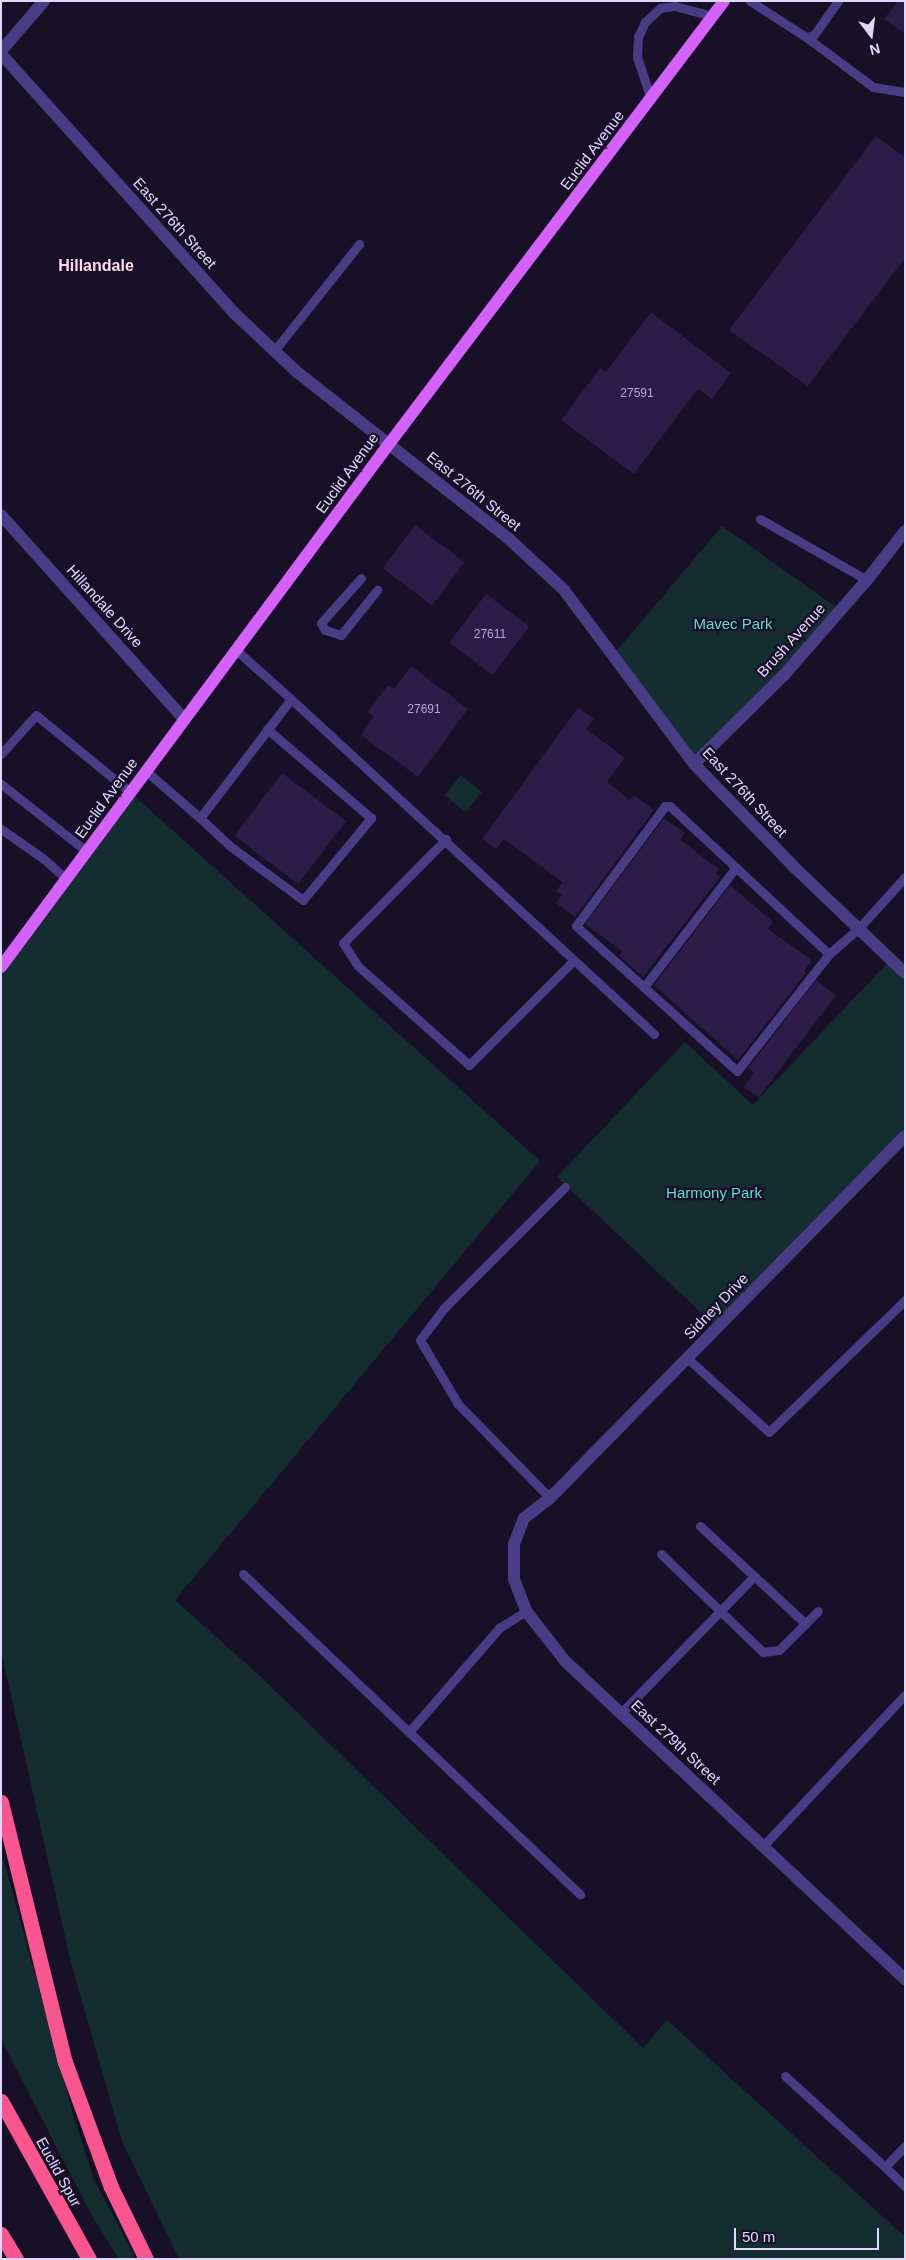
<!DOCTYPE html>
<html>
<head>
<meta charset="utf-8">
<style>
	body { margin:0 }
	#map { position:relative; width:906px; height:2260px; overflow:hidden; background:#171026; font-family:Helvetica,sans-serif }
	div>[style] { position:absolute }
	.green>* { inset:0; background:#132d30; transform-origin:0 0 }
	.building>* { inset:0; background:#2b1d47; transform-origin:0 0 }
	.lane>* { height:9px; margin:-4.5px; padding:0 4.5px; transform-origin:4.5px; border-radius:4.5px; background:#483d84 }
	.street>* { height:12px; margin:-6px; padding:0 6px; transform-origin:6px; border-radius:6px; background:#483d84 }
	.primary>* { height:12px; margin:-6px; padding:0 6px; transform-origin:6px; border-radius:6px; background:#d462fa }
	.highway>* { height:15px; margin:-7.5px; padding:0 7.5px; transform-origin:7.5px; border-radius:7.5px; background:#f95690 }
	span { translate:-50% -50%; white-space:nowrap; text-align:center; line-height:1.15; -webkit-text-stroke:4.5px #171026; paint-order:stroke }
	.number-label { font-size:12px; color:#b3a8d0 }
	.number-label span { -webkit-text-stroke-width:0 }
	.street-label { font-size:15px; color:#e0d7fe }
	.park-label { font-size:15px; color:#64dccd }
	.neighbourhood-label { font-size:16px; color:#fed9ec; font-weight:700 }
	.frame { position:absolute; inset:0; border:2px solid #e0d7fe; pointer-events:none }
	.north { position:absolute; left:846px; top:10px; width:50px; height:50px; -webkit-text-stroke:4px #171026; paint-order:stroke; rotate:165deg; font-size:14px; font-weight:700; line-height:20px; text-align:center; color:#e0d7fe }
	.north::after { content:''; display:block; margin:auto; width:18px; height:22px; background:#e0d7fe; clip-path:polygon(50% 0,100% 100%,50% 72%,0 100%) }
	.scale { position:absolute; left:734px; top:2228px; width:145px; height:22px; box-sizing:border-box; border:2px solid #e0d7fe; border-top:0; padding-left:6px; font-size:15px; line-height:18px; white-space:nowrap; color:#e0d7fe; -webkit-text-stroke:4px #171026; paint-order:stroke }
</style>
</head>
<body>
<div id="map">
	<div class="green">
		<div style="clip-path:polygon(722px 526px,840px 610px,694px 764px,614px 654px)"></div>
		<div style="left:461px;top:775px;width:27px;height:26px;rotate:39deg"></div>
		<div style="clip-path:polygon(130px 792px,540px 1161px,175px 1600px,261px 1677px,643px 2048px,667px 2020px,905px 2237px,905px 2259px,179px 2259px,122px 2141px,71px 1963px,1px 1651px,1px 967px)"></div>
		<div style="clip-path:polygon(891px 959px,905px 973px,905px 1136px,717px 1328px,557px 1177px,685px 1042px,753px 1105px)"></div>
		<div style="clip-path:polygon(1px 1850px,73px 2114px,94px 2180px,136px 2259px,119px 2259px,92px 2216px,1px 2039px)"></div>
	</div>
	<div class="building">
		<div style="clip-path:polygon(898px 1px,905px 1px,905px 34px,884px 19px)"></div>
		<div style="clip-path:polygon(876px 136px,905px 157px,905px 258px,808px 386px,729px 330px)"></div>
		<div style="clip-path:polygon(651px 312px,731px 373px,712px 399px,698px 389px,634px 474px,561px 420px,600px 368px,606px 372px)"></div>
		<div style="left:415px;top:525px;width:62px;height:54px;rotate:37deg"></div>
		<div style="left:486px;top:594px;width:54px;height:61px;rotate:37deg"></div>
		<div style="clip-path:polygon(411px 666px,468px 709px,418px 777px,361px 735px,374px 717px,368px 712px,382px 693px,388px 685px,394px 689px)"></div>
		<div style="clip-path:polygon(578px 708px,594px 719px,586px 729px,625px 758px,607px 782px,630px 800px,634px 795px,654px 810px,575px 917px,556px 903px,562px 895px,556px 891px,563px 882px,504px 839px,496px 849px,482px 839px)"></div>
		<div style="left:282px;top:773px;width:80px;height:79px;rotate:37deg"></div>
		<div style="clip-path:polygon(664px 818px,685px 833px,680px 840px,719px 869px,716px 873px,720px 877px,643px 977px,619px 956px,622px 951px,585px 924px)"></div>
		<div style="clip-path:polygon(730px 885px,773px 922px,768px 929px,812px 960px,804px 971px,806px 973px,738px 1060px,654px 985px)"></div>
		<div style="clip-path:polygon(816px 980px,836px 995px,759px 1097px,743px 1087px,754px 1072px,748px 1068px)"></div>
	</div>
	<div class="lane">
		<div style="left:750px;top:1px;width:67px;rotate:32.7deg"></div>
		<div style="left:806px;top:37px;width:8px;rotate:-14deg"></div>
		<div style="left:814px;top:35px;width:42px;rotate:-54.8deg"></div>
		<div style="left:806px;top:37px;width:84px;rotate:36.7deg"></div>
		<div style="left:873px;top:87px;width:32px;rotate:9deg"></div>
		<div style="left:651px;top:99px;width:44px;rotate:-108.4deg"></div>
		<div style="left:637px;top:57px;width:20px;rotate:-87deg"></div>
		<div style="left:638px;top:37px;width:17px;rotate:-65deg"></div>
		<div style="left:645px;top:22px;width:21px;rotate:-43deg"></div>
		<div style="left:660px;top:8px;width:15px;rotate:-8deg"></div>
		<div style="left:675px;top:6px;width:39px;rotate:15deg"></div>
		<div style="left:274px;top:351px;width:137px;rotate:-51.5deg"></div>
		<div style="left:760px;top:519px;width:123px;rotate:29.7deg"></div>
		<div style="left:361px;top:578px;width:60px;rotate:131.6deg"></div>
		<div style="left:321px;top:623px;width:8px;rotate:60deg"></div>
		<div style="left:325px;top:630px;width:17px;rotate:17deg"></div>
		<div style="left:341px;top:635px;width:58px;rotate:-51.3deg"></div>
		<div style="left:291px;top:699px;width:494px;rotate:42.7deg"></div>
		<div style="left:1px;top:754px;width:52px;rotate:-48.1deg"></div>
		<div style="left:36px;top:715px;width:122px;rotate:39.3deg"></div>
		<div style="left:146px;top:771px;width:72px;rotate:41deg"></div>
		<div style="left:200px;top:818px;width:150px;rotate:-52.6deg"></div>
		<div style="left:291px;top:699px;width:74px;rotate:-138.3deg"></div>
		<div style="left:1px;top:784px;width:108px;rotate:38.2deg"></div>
		<div style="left:200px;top:818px;width:41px;rotate:43deg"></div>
		<div style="left:230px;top:846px;width:91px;rotate:36.5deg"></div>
		<div style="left:303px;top:900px;width:107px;rotate:-50.3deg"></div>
		<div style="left:371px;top:818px;width:137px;rotate:-139.4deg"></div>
		<div style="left:1px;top:829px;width:52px;rotate:34.9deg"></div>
		<div style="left:44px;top:859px;width:30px;rotate:42deg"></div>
		<div style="left:446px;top:839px;width:146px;rotate:134.7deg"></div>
		<div style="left:343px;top:943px;width:27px;rotate:57deg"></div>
		<div style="left:358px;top:966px;width:149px;rotate:41.7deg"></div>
		<div style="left:469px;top:1065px;width:148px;rotate:-45deg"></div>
		<div style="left:829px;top:954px;width:217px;rotate:-137.1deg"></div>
		<div style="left:670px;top:806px;width:5px;rotate:180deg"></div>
		<div style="left:665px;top:806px;width:149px;rotate:126.6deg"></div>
		<div style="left:576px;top:926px;width:217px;rotate:42deg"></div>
		<div style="left:737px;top:1071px;width:149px;rotate:-51.8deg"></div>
		<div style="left:829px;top:954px;width:38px;rotate:-41deg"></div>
		<div style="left:858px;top:929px;width:70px;rotate:-47.9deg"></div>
		<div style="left:644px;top:987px;width:151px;rotate:-52.5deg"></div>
		<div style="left:687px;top:1358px;width:110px;rotate:42.1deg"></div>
		<div style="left:769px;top:1432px;width:190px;rotate:-44.1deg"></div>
		<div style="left:550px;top:1498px;width:132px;rotate:-134.4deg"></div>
		<div style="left:458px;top:1404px;width:74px;rotate:-120.7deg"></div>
		<div style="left:420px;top:1340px;width:40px;rotate:-53deg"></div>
		<div style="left:444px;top:1308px;width:171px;rotate:-45deg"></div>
		<div style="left:700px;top:1526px;width:144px;rotate:42.8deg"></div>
		<div style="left:661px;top:1554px;width:141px;rotate:43.9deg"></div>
		<div style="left:763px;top:1652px;width:16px;rotate:-7deg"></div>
		<div style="left:779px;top:1650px;width:55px;rotate:-45deg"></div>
		<div style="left:243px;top:1574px;width:229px;rotate:43.6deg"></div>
		<div style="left:409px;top:1732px;width:138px;rotate:-49.1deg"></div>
		<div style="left:499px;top:1628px;width:32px;rotate:-32deg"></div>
		<div style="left:621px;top:1713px;width:191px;rotate:-45.8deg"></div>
		<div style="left:409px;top:1732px;width:236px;rotate:43.5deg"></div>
		<div style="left:763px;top:1846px;width:207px;rotate:-46.8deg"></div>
		<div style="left:785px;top:2076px;width:135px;rotate:42.3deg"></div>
		<div style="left:905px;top:2146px;width:29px;rotate:134deg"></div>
		<div style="left:885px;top:2167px;width:28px;rotate:44deg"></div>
	</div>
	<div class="street">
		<div style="left:1px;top:51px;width:66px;rotate:-49.3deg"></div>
		<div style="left:1px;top:54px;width:348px;rotate:48deg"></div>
		<div style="left:234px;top:313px;width:86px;rotate:43.1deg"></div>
		<div style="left:297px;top:372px;width:270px;rotate:38.2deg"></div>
		<div style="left:509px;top:539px;width:75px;rotate:42.8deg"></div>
		<div style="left:564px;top:590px;width:217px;rotate:53.2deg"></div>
		<div style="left:694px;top:764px;width:144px;rotate:45.8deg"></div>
		<div style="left:794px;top:867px;width:153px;rotate:43.7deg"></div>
		<div style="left:1px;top:515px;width:274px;rotate:48.1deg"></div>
		<div style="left:694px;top:764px;width:127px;rotate:-44.7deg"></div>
		<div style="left:784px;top:675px;width:126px;rotate:-48.9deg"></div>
		<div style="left:867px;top:580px;width:62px;rotate:-52.2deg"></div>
		<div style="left:905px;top:1136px;width:507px;rotate:134.44deg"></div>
		<div style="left:550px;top:1498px;width:33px;rotate:142deg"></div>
		<div style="left:524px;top:1518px;width:28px;rotate:111deg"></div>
		<div style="left:514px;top:1544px;width:35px;rotate:90deg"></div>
		<div style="left:514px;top:1579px;width:34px;rotate:69deg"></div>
		<div style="left:526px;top:1611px;width:63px;rotate:52deg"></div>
		<div style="left:565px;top:1661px;width:466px;rotate:43.1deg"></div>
	</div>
	<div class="primary">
		<div style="left:1px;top:967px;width:651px;rotate:-53.43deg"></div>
		<div style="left:389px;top:444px;width:555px;rotate:-52.9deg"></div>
	</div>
	<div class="highway">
		<div style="left:1px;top:1802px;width:268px;rotate:76.2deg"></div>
		<div style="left:65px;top:2062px;width:133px;rotate:69.8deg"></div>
		<div style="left:111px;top:2187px;width:80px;rotate:64.1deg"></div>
		<div style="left:1px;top:2101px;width:181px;rotate:60.9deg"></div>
		<div style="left:1px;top:2234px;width:29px;rotate:59deg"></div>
	</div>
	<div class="number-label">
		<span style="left:637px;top:394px">27591</span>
		<span style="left:490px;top:635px">27611</span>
		<span style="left:424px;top:710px">27691</span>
	</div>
	<div class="street-label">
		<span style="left:592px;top:150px;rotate:-53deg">Euclid Avenue</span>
		<span style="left:175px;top:223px;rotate:48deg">East 276th Street</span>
		<span style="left:347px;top:473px;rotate:-54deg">Euclid Avenue</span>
		<span style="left:474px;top:491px;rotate:39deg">East 276th Street</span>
		<span style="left:105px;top:606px;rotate:48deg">Hillandale Drive</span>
		<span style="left:791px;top:640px;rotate:-48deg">Brush Avenue</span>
		<span style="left:745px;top:792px;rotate:47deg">East 276th Street</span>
		<span style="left:106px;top:798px;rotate:-54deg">Euclid Avenue</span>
		<span style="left:716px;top:1306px;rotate:-46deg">Sidney Drive</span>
		<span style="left:676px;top:1742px;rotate:43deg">East 279th Street</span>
		<span style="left:59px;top:2172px;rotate:61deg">Euclid Spur</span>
	</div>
	<div class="park-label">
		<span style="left:733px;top:624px">Mavec Park</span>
		<span style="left:714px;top:1193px">Harmony Park</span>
	</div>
	<div class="neighbourhood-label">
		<span style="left:96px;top:266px">Hillandale</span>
	</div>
	<div class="frame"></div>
	<div class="north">N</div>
	<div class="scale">50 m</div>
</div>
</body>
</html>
